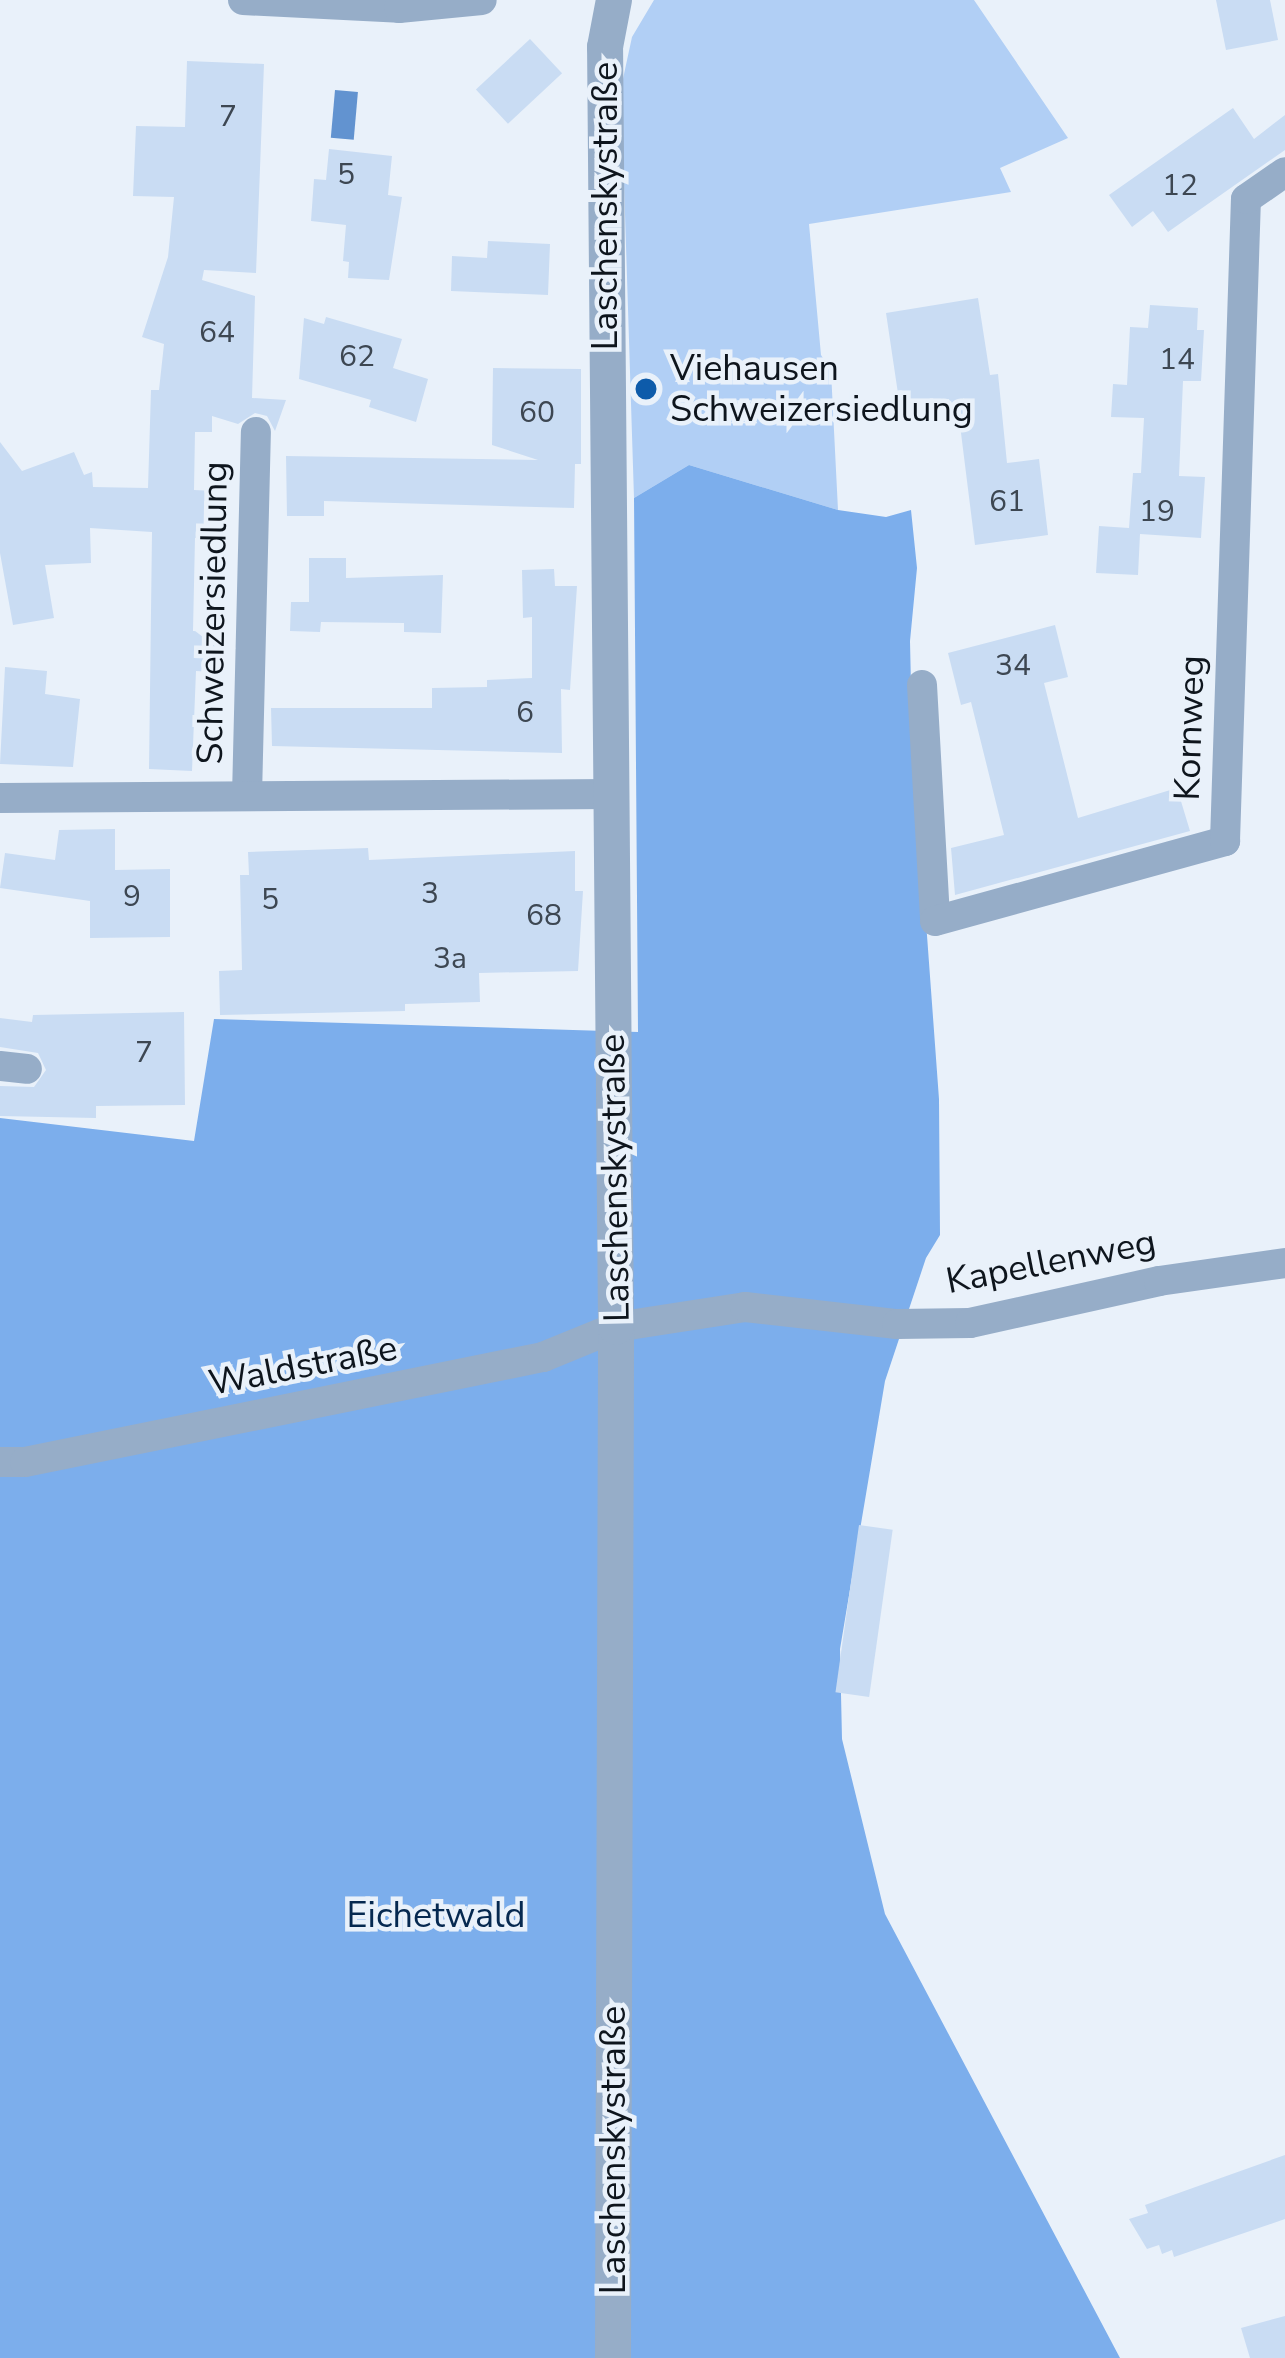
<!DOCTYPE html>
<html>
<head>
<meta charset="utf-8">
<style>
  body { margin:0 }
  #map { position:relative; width:1285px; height:2358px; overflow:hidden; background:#e9f1fa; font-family:"Nunito Sans",sans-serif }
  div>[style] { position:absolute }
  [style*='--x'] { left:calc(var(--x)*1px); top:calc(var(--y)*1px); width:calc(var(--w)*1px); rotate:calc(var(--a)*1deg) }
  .green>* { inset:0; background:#b1cff5 }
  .forest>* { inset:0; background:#7caeec }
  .water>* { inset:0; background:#6293d0; transform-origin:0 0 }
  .building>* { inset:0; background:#c9dcf3; transform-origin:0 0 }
  .minor>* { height:30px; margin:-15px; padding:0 15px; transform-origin:15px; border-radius:15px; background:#96adc8 }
  .tertiary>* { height:36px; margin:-18px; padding:0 18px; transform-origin:18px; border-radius:18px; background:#96adc8 }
  .dots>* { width:33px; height:33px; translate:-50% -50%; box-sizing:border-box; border:6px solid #e9f1fa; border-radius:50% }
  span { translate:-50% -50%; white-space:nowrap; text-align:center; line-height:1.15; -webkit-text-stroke:9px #e9f1fa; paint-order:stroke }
  .number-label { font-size:30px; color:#3d4752 }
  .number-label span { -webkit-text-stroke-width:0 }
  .street-label { font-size:36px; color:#0e151d }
  .poi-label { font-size:36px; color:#0e151d }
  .left { translate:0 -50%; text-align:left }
  .park-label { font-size:36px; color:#062950 }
</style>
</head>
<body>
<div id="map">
  <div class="green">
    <i style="clip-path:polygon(654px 0,974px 0,1068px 138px,1000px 168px,1011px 192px,809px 224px,821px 355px,831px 371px,838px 510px,689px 465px,634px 498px,621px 88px,632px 37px)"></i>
  </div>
  <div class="forest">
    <i style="clip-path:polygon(689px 465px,838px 510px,886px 517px,911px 510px,917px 568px,910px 641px,912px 731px,939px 1099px,940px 1235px,926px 1258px,885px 1381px,840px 1649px,842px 1739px,885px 1914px,1120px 2358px,0 2358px,0 1118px,194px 1141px,214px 1019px,638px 1032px,634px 498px)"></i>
  </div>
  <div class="water">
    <i style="left:335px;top:90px;width:23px;height:48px;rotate:5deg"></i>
  </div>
  <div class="building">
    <i style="clip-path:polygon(1216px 0,1270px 0,1278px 40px,1226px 50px)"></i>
    <i style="left:530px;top:39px;width:47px;height:74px;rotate:47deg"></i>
    <i style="clip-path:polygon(187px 61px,264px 64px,256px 273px,204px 270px,202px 280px,255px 296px,252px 398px,286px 400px,275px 431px,267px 416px,255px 413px,238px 424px,212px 416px,212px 432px,195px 432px,194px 490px,215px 491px,212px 539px,195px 538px,193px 631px,216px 632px,214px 672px,196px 671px,192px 771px,149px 769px,152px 532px,90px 528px,91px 563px,45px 565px,54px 618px,13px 625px,0 553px,0 442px,22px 471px,74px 452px,84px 475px,92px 472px,93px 487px,148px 488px,151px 390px,159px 390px,164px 344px,142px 337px,168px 257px,174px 197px,133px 196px,136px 126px,185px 127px)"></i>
    <i style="clip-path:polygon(1233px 108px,1254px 139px,1285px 115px,1285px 150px,1168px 232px,1153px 211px,1132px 227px,1109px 195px)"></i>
    <i style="clip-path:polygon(329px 149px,392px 156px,388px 195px,402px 197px,389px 280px,348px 278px,349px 262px,343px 261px,346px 225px,311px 221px,314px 179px,326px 180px)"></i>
    <i style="clip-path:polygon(488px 241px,550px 244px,548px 295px,451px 291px,452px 256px,487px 258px)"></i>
    <i style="clip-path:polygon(978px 298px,990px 375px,998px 374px,1007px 463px,1039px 459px,1048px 535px,975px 545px,960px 425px,952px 426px,949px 399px,900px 407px,886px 313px)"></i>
    <i style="clip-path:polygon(1150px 305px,1198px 308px,1197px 330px,1204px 330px,1201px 381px,1183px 381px,1179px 476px,1205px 477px,1201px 538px,1140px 534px,1138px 575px,1096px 573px,1099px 526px,1129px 528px,1133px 473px,1141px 473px,1144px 418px,1111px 417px,1113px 384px,1127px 385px,1130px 327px,1148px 328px)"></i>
    <i style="clip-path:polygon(326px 317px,402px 339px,393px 368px,428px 379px,416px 422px,369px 407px,371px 400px,299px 379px,304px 318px,324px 324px)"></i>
    <i style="clip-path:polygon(493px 368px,581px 369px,581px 464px,575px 464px,574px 508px,324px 501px,324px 516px,287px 516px,286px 456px,538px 460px,492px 445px)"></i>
    <i style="clip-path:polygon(309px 558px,346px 558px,346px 578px,443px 575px,441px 633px,404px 632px,404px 623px,321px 622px,320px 632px,290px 631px,291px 602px,309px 602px)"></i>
    <i style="clip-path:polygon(554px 569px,555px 586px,577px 586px,570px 690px,561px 689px,562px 753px,272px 746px,271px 708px,432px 708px,432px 688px,487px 687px,487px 680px,532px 678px,532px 617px,523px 618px,522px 570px)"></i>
    <i style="clip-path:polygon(1055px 625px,1068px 677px,1044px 683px,1078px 818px,1177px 788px,1190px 831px,955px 895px,951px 848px,1004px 835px,971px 702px,961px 705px,948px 653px)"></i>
    <i style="clip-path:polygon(5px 667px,47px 671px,45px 694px,80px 699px,73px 767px,0 764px)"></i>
    <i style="clip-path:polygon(115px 829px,115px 870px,170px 869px,170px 937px,90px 938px,90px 901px,0 888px,5px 853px,55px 860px,59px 830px)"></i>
    <i style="clip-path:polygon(368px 848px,369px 860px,575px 851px,575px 891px,583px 891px,578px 971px,479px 973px,480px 1002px,405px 1004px,405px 1011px,220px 1015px,219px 971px,242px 970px,240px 875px,249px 875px,248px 852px)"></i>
    <i style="clip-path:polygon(184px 1012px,185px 1105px,96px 1106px,96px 1118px,0 1116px,0 1086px,34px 1087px,46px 1070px,38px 1053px,0 1047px,0 1018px,32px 1022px,33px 1015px)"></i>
    <i style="left:859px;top:1525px;width:34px;height:169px;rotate:8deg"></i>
    <i style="clip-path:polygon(1285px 2155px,1285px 2219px,1174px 2257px,1172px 2250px,1162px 2254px,1159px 2245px,1147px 2249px,1129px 2219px,1148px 2213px,1145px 2205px)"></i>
    <i style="clip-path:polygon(1285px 2316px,1285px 2358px,1250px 2358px,1241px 2328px)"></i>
  </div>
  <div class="minor">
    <i style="--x:243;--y:0;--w:156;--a:2.9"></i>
    <i style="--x:399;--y:8;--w:83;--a:-5.5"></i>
    <i style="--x:922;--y:685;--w:236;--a:86.8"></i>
    <i style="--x:935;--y:921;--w:301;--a:-15.4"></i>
    <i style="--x:1225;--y:841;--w:642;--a:-88.13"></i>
    <i style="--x:1246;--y:199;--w:47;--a:-34.7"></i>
    <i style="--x:247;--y:796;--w:364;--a:-88.6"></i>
    <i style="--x:0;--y:798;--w:610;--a:-0.38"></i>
    <i style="--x:0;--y:1066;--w:27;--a:6"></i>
    <i style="--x:0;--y:1462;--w:25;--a:0"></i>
    <i style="--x:25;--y:1462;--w:529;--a:-11.46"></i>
    <i style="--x:543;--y:1357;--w:79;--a:-22.3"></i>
    <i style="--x:616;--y:1327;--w:131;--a:-8.8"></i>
    <i style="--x:745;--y:1307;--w:153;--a:6.4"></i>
    <i style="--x:897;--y:1324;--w:73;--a:-0.8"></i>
    <i style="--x:970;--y:1323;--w:194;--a:-12.5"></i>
    <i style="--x:1159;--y:1281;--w:127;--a:-8.1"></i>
  </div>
  <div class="tertiary">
    <i style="--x:613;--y:2358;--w:1031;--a:-89.83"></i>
    <i style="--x:616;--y:1327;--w:1280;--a:-90.49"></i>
    <i style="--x:605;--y:47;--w:48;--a:-79.2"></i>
  </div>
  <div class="dots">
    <i style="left:646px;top:389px;background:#0d5baa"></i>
  </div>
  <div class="number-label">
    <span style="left:228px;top:117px">7</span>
    <span style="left:346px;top:175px">5</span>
    <span style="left:1180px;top:186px">12</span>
    <span style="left:217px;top:333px">64</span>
    <span style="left:357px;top:357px">62</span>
    <span style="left:1177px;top:360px">14</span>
    <span style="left:537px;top:413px">60</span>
    <span style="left:1007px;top:502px">61</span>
    <span style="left:1157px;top:512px">19</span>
    <span style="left:1013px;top:666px">34</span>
    <span style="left:525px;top:713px">6</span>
    <span style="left:430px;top:894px">3</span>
    <span style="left:132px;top:897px">9</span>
    <span style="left:270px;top:900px">5</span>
    <span style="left:544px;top:916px">68</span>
    <span style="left:450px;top:959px">3a</span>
    <span style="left:144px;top:1053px">7</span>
  </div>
  <div class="street-label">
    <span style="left:606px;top:206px;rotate:-90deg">Laschenskystraße</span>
    <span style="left:213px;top:613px;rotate:-89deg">Schweizersiedlung</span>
    <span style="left:1190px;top:728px;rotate:-88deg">Kornweg</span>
    <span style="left:615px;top:1178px;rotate:-91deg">Laschenskystraße</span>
    <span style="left:1051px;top:1262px;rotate:-11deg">Kapellenweg</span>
    <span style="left:303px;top:1366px;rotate:-11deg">Waldstraße</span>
    <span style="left:614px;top:2150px;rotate:-90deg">Laschenskystraße</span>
  </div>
  <div class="poi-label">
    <span class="left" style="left:670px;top:389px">Viehausen<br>Schweizersiedlung</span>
  </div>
  <div class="park-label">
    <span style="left:436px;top:1916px">Eichetwald</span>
  </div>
</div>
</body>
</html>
